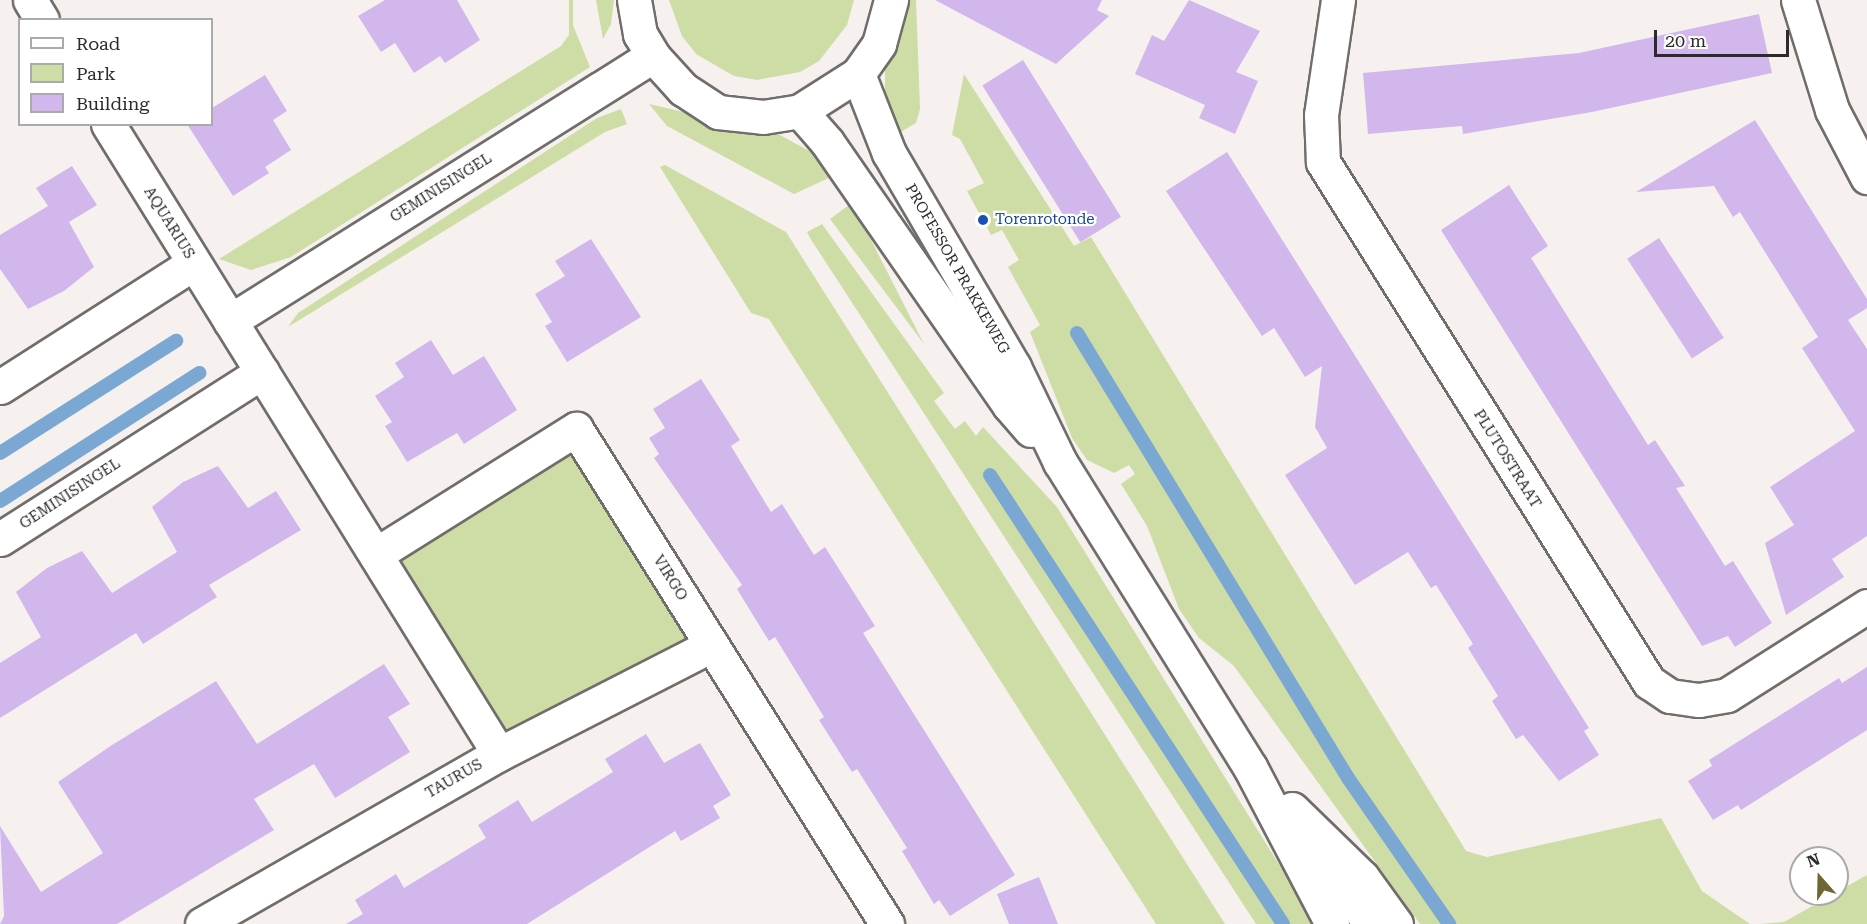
<!DOCTYPE html>
<html>
<head>
<meta charset="utf-8">
<style>
  body { margin:0 }
  #map { position:relative; width:1867px; height:924px; overflow:hidden; background:#f6f1ef; font-family:"Roboto Serif",serif }
  div>[style] { position:absolute }
  [style*='--x'] { left:calc(var(--x)*1px); top:calc(var(--y)*1px); width:calc(var(--w)*1px); rotate:calc(var(--a)*1deg) }
  .green>* { inset:0; background:#cedda5; transform-origin:0 0 }
  .stream>* { height:14px; margin:-7px; padding:0 7px; transform-origin:7px; border-radius:7px; background:#7ba8d3 }
  .building>* { inset:0; background:#d2b7ec; transform-origin:0 0 }
  .roads { filter:drop-shadow(2px 0 #716d6b) drop-shadow(-2px 0 #716d6b) drop-shadow(0 2px #716d6b) drop-shadow(0 -2px #716d6b) }
  .minor>* { height:33px; margin:-16.5px; padding:0 16.5px; transform-origin:16.5px; border-radius:16.5px; background:#fff }
  .major>* { height:33px; margin:-16.5px; padding:0 16.5px; transform-origin:16.5px; border-radius:16.5px; background:#fff }
  .dots>* { width:16px; height:16px; translate:-50% -50%; box-sizing:border-box; border:3px solid #fff; border-radius:50% }
  span { translate:-50% -50%; white-space:nowrap; text-align:center; line-height:1.15; -webkit-text-stroke:4.5px #fff; paint-order:stroke }
  .street-label { font-size:15px; color:#2d2b2a }
  .transit-label { font-size:15px; color:#164399 }
  .left { translate:0 -50%; text-align:left }
  .legend { position:absolute; left:18px; top:18px; width:195px; height:108px; box-sizing:border-box; background:#fff; border:2px solid #abaaaa; margin:0; padding:8px 10px; list-style:none; font-size:18px; color:#2d2b2a }
  .legend li { display:flex; align-items:center; gap:12px; height:30px }
  .legend b { width:30px; border:2px solid #abaaaa }
  .north { position:absolute; left:1789px; top:846px; width:60px; height:60px; box-sizing:border-box; background:#fff; border:2px solid #abaaaa; border-radius:50%; rotate:340deg; font-size:16px; font-weight:700; line-height:24px; text-align:center; color:#2d2b2a }
  .north::after { content:''; display:block; margin:auto; width:21px; height:27px; background:#6e6734; clip-path:polygon(50% 0,100% 100%,50% 72%,0 100%) }
  .scale { position:absolute; left:1654px; top:30px; width:135px; height:27px; box-sizing:border-box; border:3px solid #2d2b2a; border-top:0; padding-left:8px; font-size:18px; line-height:21px; white-space:nowrap; color:#2d2b2a; -webkit-text-stroke:4px #fff; paint-order:stroke }
</style>
</head>
<body>
<div id="map">
  <div class="green">
    <i style="clip-path:polygon(569px 0,573px 0,573px 25px,590px 67px,291px 257px,251px 270px,219px 259px,561px 46px,569px 35px)"></i>
    <i style="clip-path:polygon(596px 0,614px 0,611px 24px,603px 39px)"></i>
    <i style="clip-path:polygon(669px 0,854px 0,847px 25px,819px 61px,800px 72px,757px 80px,734px 76px,696px 54px,682px 36px)"></i>
    <i style="clip-path:polygon(902px 0,916px 0,920px 109px,916px 123px,899px 133px,887px 111px,885px 88px,885px 65px)"></i>
    <i style="clip-path:polygon(964px 74px,1074px 246px,1091px 237px,1466px 851px,1487px 857px,1661px 818px,1702px 891px,1750px 924px,1420px 924px,1234px 666px,1199px 638px,1179px 609px,1147px 526px,1121px 484px,1135px 474px,1129px 465px,1114px 473px,1087px 460px,1072px 438px,1030px 332px,1040px 325px,1008px 267px,1019px 260px,1002px 230px,991px 235px,967px 191px,984px 183px,960px 139px,952px 135px)"></i>
    <i style="clip-path:polygon(649px 104px,778px 134px,813px 153px,831px 177px,794px 194px,667px 126px)"></i>
    <i style="clip-path:polygon(621px 109px,627px 124px,605px 132px,288px 327px,298px 313px,597px 118px)"></i>
    <i style="clip-path:polygon(665px 165px,786px 232px,1225px 924px,1156px 924px,769px 319px,751px 313px,660px 167px)"></i>
    <i style="clip-path:polygon(849px 205px,870px 238px,924px 344px,830px 219px)"></i>
    <i style="clip-path:polygon(822px 224px,944px 393px,934px 401px,955px 429px,965px 421px,976px 436px,983px 427px,1057px 507px,1316px 924px,1256px 924px,810px 238px,807px 232px)"></i>
    <i style="left:571px;top:432px;width:247px;height:226px;rotate:60deg"></i>
    <i style="clip-path:polygon(1867px 875px,1867px 924px,1759px 924px,1784px 922px)"></i>
  </div>
  <div class="stream">
    <i style="--x:1077;--y:333;--w:521;--a:58.66"></i>
    <i style="--x:1348;--y:778;--w:178;--a:55.3"></i>
    <i style="--x:0;--y:453;--w:209;--a:-32.5"></i>
    <i style="--x:990;--y:475;--w:536;--a:56.87"></i>
    <i style="--x:0;--y:501;--w:237;--a:-32.7"></i>
  </div>
  <div class="building">
    <i style="clip-path:polygon(385px 0,457px 0,480px 40px,445px 63px,440px 56px,414px 73px,395px 43px,381px 52px,358px 16px)"></i>
    <i style="clip-path:polygon(935px 0,1102px 0,1097px 10px,1109px 16px,1056px 64px)"></i>
    <i style="clip-path:polygon(1189px 0,1260px 31px,1236px 72px,1258px 81px,1235px 134px,1199px 118px,1205px 105px,1135px 74px,1152px 35px,1164px 41px)"></i>
    <i style="clip-path:polygon(1759px 14px,1772px 73px,1592px 112px,1463px 134px,1462px 126px,1368px 134px,1363px 73px,1579px 53px)"></i>
    <i style="left:1023px;top:60px;width:185px;height:48px;rotate:58deg"></i>
    <i style="clip-path:polygon(265px 75px,287px 111px,273px 120px,291px 150px,265px 167px,269px 173px,233px 196px,187px 124px,212px 124px,212px 108px)"></i>
    <i style="clip-path:polygon(1755px 120px,1867px 299px,1867px 308px,1848px 320px,1867px 349px,1867px 536px,1832px 559px,1844px 577px,1786px 615px,1765px 543px,1794px 525px,1770px 487px,1855px 431px,1802px 348px,1818px 337px,1740px 212px,1733px 217px,1714px 186px,1636px 192px)"></i>
    <i style="clip-path:polygon(1227px 152px,1589px 728px,1584px 731px,1599px 755px,1559px 781px,1523px 735px,1516px 739px,1492px 701px,1498px 696px,1468px 648px,1473px 644px,1436px 585px,1431px 588px,1408px 552px,1355px 585px,1285px 475px,1327px 448px,1315px 427px,1322px 366px,1305px 377px,1274px 328px,1262px 336px,1166px 191px)"></i>
    <i style="clip-path:polygon(72px 166px,97px 205px,69px 222px,94px 267px,64px 291px,28px 309px,0 269px,0 235px,48px 206px,36px 188px)"></i>
    <i style="clip-path:polygon(1509px 185px,1548px 246px,1531px 258px,1648px 445px,1655px 440px,1685px 486px,1676px 488px,1725px 566px,1733px 561px,1772px 623px,1735px 647px,1728px 636px,1702px 646px,1441px 230px)"></i>
    <i style="left:1659px;top:238px;width:119px;height:38px;rotate:57deg"></i>
    <i style="clip-path:polygon(591px 239px,641px 317px,567px 362px,545px 326px,552px 322px,535px 294px,565px 276px,555px 261px)"></i>
    <i style="clip-path:polygon(431px 340px,453px 375px,484px 356px,517px 410px,464px 444px,457px 433px,407px 462px,385px 426px,392px 422px,375px 396px,404px 377px,395px 363px)"></i>
    <i style="clip-path:polygon(701px 379px,740px 440px,731px 446px,771px 512px,782px 504px,814px 555px,825px 547px,875px 626px,863px 633px,1015px 875px,950px 916px,939px 900px,934px 904px,902px 851px,907px 848px,857px 769px,852px 772px,819px 720px,824px 717px,775px 637px,769px 641px,737px 589px,742px 585px,654px 458px,659px 454px,649px 438px,665px 428px,653px 409px)"></i>
    <i style="clip-path:polygon(218px 466px,248px 508px,276px 491px,301px 530px,209px 585px,217px 597px,143px 644px,136px 633px,0 718px,0 663px,41px 637px,16px 592px,47px 568px,82px 551px,112px 593px,177px 552px,152px 507px,183px 482px)"></i>
    <i style="clip-path:polygon(384px 664px,410px 704px,388px 717px,410px 752px,335px 798px,314px 764px,254px 799px,274px 830px,117px 924px,0 924px,4px 916px,0 826px,41px 892px,103px 853px,58px 782px,112px 745px,216px 681px,257px 744px)"></i>
    <i style="clip-path:polygon(1867px 667px,1867px 730px,1741px 810px,1738px 805px,1713px 820px,1688px 781px,1712px 766px,1709px 760px,1839px 678px,1842px 683px)"></i>
    <i style="clip-path:polygon(646px 734px,664px 763px,700px 743px,731px 795px,713px 806px,720px 818px,681px 841px,675px 831px,527px 924px,346px 924px,363px 914px,355px 900px,396px 874px,404px 888px,486px 838px,478px 825px,518px 800px,532px 822px,613px 772px,605px 759px)"></i>
    <i style="clip-path:polygon(1039px 877px,1058px 924px,1009px 924px,997px 894px)"></i>
  </div>
  <div class="roads">
    <div class="minor">
      <i style="--x:30;--y:0;--w:23;--a:59"></i>
      <i style="--x:634;--y:0;--w:35;--a:80"></i>
      <i style="--x:640;--y:34;--w:26;--a:59"></i>
      <i style="--x:653;--y:56;--w:45;--a:47.7"></i>
      <i style="--x:683;--y:89;--w:42;--a:33.3"></i>
      <i style="--x:718;--y:112;--w:45;--a:6.3"></i>
      <i style="--x:763;--y:117;--w:37;--a:-9"></i>
      <i style="--x:800;--y:111;--w:69;--a:-32.5"></i>
      <i style="--x:858;--y:74;--w:37;--a:-55"></i>
      <i style="--x:879;--y:44;--w:46;--a:-74.7"></i>
      <i style="--x:1338;--y:0;--w:116;--a:98.4"></i>
      <i style="--x:1321;--y:115;--w:47;--a:87.6"></i>
      <i style="--x:1323;--y:162;--w:614;--a:57.92"></i>
      <i style="--x:1649;--y:682;--w:25;--a:34"></i>
      <i style="--x:1670;--y:696;--w:29;--a:8"></i>
      <i style="--x:1699;--y:700;--w:28;--a:-10"></i>
      <i style="--x:1727;--y:695;--w:166;--a:-32.4"></i>
      <i style="--x:1798;--y:0;--w:115;--a:72.8"></i>
      <i style="--x:1832;--y:110;--w:76;--a:62.4"></i>
      <i style="--x:858;--y:74;--w:85;--a:68.6"></i>
      <i style="--x:889;--y:153;--w:248;--a:59.7"></i>
      <i style="--x:1014;--y:367;--w:106;--a:64.2"></i>
      <i style="--x:1060;--y:462;--w:359;--a:58.1"></i>
      <i style="--x:1250;--y:767;--w:177;--a:62.4"></i>
      <i style="--x:800;--y:111;--w:41;--a:48.9"></i>
      <i style="--x:827;--y:142;--w:320;--a:55.3"></i>
      <i style="--x:1009;--y:405;--w:33;--a:49"></i>
      <i style="--x:108;--y:124;--w:741;--a:58.17"></i>
      <i style="--x:230;--y:321;--w:499;--a:-32.1"></i>
      <i style="--x:0;--y:387;--w:230;--a:-32.6"></i>
      <i style="--x:0;--y:539;--w:311;--a:-32.5"></i>
      <i style="--x:378;--y:553;--w:234;--a:-32.1"></i>
      <i style="--x:576;--y:429;--w:585;--a:57.86"></i>
      <i style="--x:1312;--y:838;--w:104;--a:56"></i>
      <i style="--x:202;--y:924;--w:342;--a:-29.8"></i>
      <i style="--x:499;--y:754;--w:239;--a:-27.1"></i>
    </div>
    <div class="major">
      <i style="--x:1292;--y:809;--w:98;--a:44.2"></i>
      <i style="--x:1362;--y:877;--w:58;--a:54.1"></i>
    </div>
  </div>
  <div class="dots">
    <i style="left:983px;top:220px;background:#1a4fb4"></i>
  </div>
  <div class="street-label">
    <span style="left:441px;top:188px;rotate:-32deg">GEMINISINGEL</span>
    <span style="left:169px;top:223px;rotate:58deg">AQUARIUS</span>
    <span style="left:957px;top:269px;rotate:60deg">PROFESSOR PRAKKEWEG</span>
    <span style="left:1507px;top:459px;rotate:58deg">PLUTOSTRAAT</span>
    <span style="left:70px;top:494px;rotate:-33deg">GEMINISINGEL</span>
    <span style="left:670px;top:578px;rotate:58deg">VIRGO</span>
    <span style="left:454px;top:779px;rotate:-30deg">TAURUS</span>
  </div>
  <div class="transit-label">
    <span class="left" style="left:995px;top:220px">Torenrotonde</span>
  </div>
  <ul class="legend">
  <li><b style="height:8px;background:#fff"></b>Road</li>
  <li><b style="height:16px;background:#cedda5"></b>Park</li>
  <li><b style="height:16px;background:#d2b7ec"></b>Building</li>
  </ul>
  <div class="north">N</div>
  <div class="scale">20 m</div>
</div>
</body>
</html>
